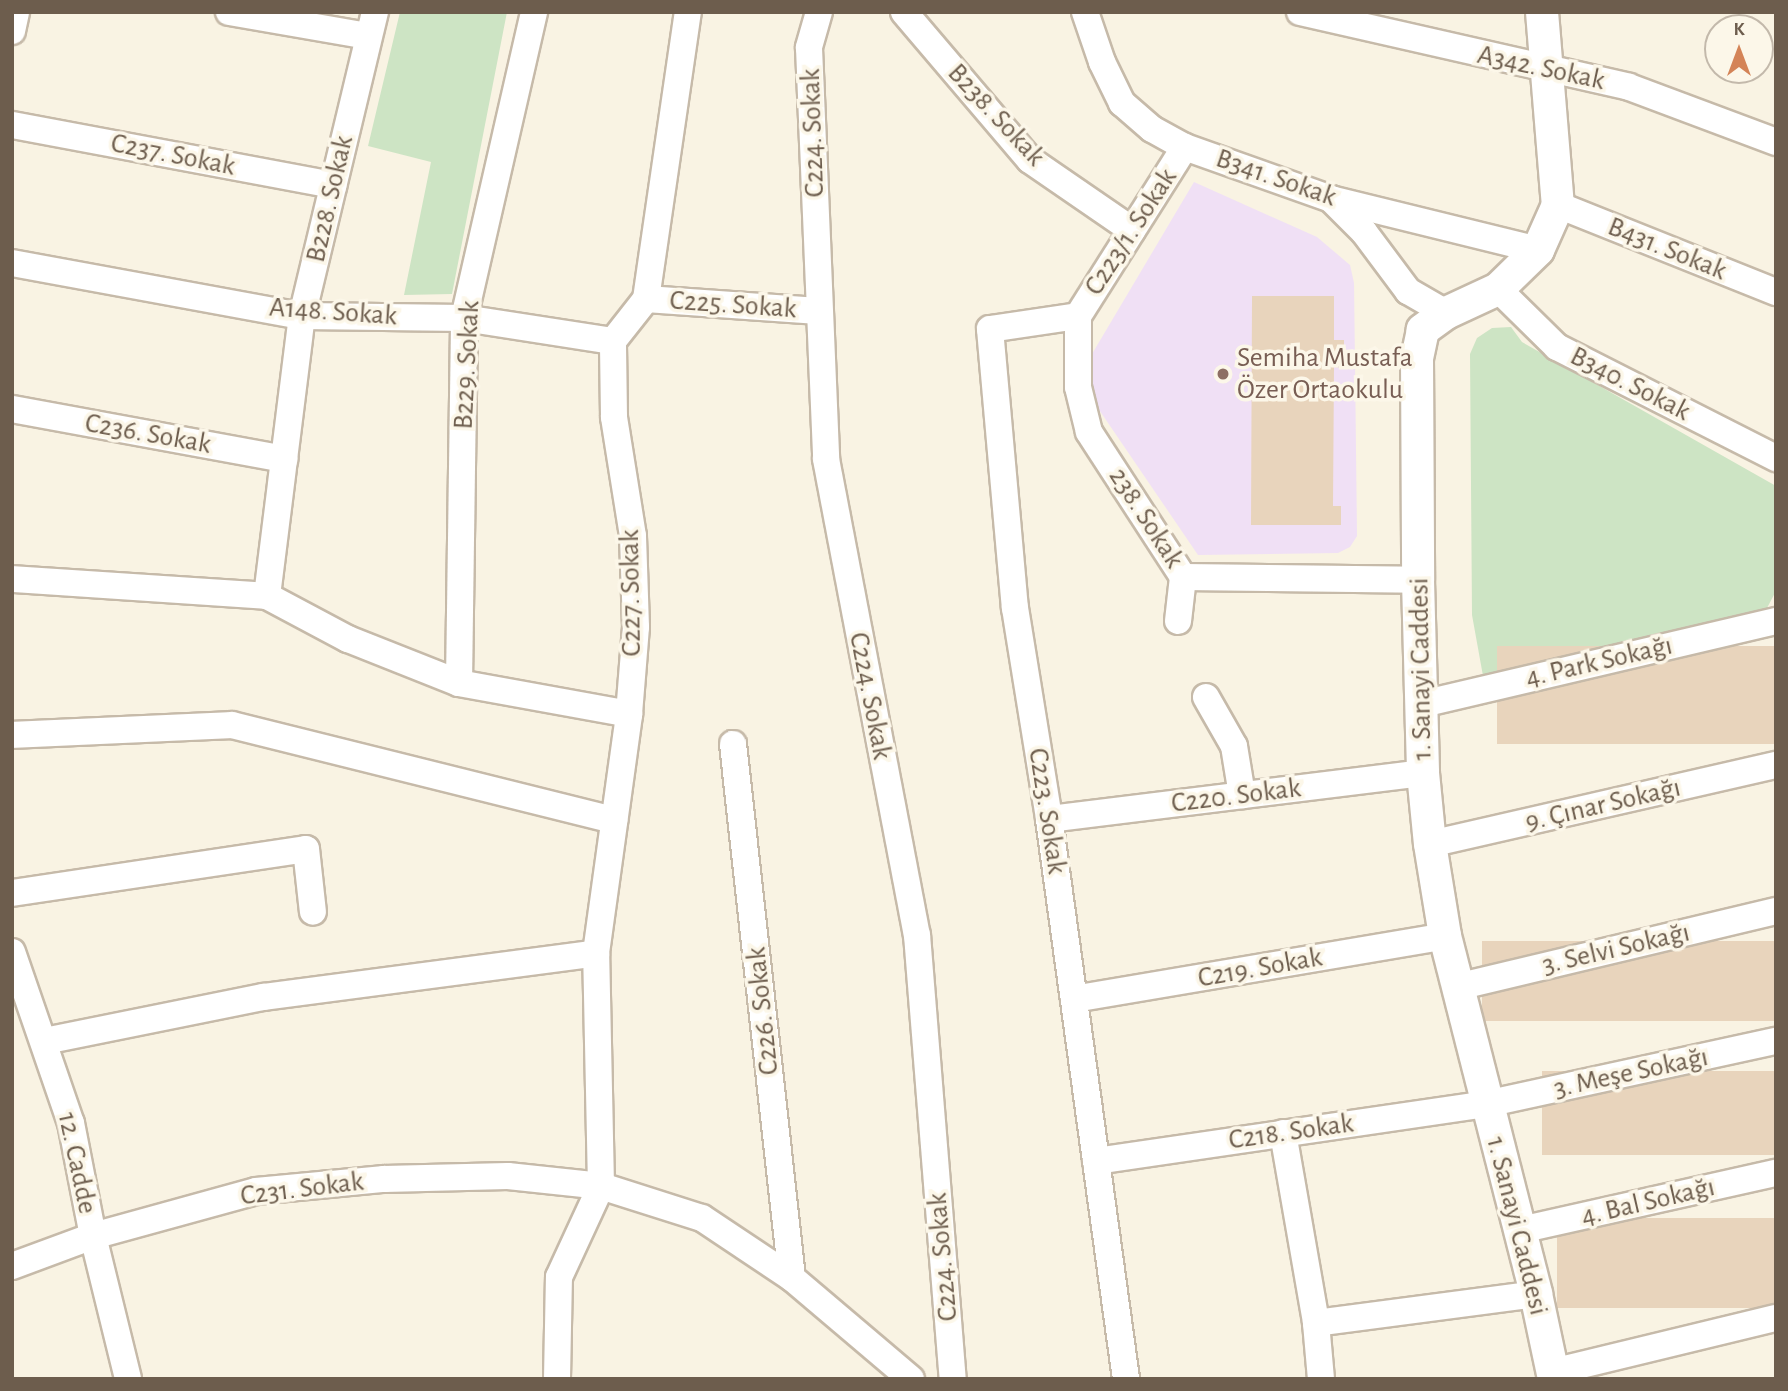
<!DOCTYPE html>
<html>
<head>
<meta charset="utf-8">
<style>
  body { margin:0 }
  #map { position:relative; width:1788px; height:1391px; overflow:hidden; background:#f9f3e3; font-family:"Alegreya Sans",sans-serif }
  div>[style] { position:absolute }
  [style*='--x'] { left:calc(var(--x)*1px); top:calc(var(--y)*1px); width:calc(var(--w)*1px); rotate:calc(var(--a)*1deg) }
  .education>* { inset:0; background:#f0e0f5 }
  .green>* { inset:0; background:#cde4c4 }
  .building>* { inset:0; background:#e8d4bc; transform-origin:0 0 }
  .roads { filter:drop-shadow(2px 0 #c6baa9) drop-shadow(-2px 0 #c6baa9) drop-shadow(0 2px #c6baa9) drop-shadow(0 -2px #c6baa9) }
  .minor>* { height:26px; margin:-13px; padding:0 13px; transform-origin:13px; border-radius:13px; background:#fff }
  .tertiary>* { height:32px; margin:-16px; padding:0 16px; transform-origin:16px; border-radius:16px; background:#fff }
  .dots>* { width:19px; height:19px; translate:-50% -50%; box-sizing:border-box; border:4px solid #fcf7e9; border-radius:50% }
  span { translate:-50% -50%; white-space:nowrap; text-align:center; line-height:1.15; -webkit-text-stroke:7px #fcf7e9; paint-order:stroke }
  .street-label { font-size:28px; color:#6d5d4d }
  .education-label { font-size:28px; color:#785e54 }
  .left { translate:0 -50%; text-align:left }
  .frame { position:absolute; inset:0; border:14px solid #6d5d4d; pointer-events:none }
  .north { position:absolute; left:1704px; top:14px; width:70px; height:70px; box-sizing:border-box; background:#fcf7e9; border:2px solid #c3b9ab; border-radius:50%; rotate:0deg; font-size:19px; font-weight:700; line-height:28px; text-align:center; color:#6d5d4d }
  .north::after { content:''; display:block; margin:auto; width:24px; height:32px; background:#d48457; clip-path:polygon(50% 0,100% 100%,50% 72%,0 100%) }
</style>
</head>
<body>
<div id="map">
  <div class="education">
    <i style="clip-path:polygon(1194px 182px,1317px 237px,1350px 265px,1354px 283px,1357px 536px,1350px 547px,1338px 553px,1198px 555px,1089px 395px,1092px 354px)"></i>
  </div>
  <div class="green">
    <i style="clip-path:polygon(400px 12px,507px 12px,452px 294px,404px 295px,431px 162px,368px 146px)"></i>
    <i style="clip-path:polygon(1511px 327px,1522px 342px,1776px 486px,1776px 591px,1767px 608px,1483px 676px,1472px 615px,1470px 354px,1477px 338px,1492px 328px)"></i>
  </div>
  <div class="building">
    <i style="clip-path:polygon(1252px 296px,1334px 296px,1334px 340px,1344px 340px,1344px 368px,1334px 367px,1333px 506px,1341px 506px,1341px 525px,1251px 525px)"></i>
    <i style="left:1776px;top:646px;width:98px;height:279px;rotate:90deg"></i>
    <i style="left:1776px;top:941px;width:80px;height:294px;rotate:90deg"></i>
    <i style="left:1776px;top:1071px;width:84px;height:234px;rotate:90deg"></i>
    <i style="left:1776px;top:1218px;width:90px;height:219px;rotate:90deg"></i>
  </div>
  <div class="roads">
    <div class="minor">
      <i style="--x:229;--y:12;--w:141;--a:9.8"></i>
      <i style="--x:819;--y:12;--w:37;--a:106"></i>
      <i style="--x:809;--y:48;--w:411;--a:87.6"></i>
      <i style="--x:826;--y:459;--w:485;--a:79.2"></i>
      <i style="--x:917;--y:935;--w:445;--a:85.4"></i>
      <i style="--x:904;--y:12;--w:194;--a:49.6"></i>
      <i style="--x:1030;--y:160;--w:124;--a:34.5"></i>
      <i style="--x:1085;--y:12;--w:53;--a:71.2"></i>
      <i style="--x:1102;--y:62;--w:46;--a:64"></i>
      <i style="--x:1122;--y:103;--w:40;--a:41"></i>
      <i style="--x:1152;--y:129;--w:38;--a:29"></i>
      <i style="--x:1185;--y:147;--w:155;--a:19.6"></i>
      <i style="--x:1331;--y:199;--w:213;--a:13.8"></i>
      <i style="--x:1300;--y:12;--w:337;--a:12.8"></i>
      <i style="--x:1629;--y:87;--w:157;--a:20.5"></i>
      <i style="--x:12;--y:31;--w:19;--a:-78"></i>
      <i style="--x:12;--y:125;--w:327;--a:10.6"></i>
      <i style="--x:1331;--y:199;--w:47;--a:45"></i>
      <i style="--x:1364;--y:232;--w:74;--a:53.3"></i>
      <i style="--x:1408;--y:291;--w:44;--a:30.1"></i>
      <i style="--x:1558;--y:205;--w:235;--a:21.8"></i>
      <i style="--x:12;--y:263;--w:295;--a:10.4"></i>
      <i style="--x:302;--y:316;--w:162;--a:0.7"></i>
      <i style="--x:464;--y:318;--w:151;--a:8.8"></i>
      <i style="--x:1498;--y:289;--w:83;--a:44.5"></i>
      <i style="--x:1557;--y:347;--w:246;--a:26.9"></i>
      <i style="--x:646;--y:299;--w:173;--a:4"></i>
      <i style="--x:1078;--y:316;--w:89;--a:171.6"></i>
      <i style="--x:990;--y:329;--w:280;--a:84.9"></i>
      <i style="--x:1015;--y:608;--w:214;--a:80.8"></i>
      <i style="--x:1049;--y:819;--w:565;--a:82.17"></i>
      <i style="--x:1078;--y:316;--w:71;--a:90"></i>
      <i style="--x:1078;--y:387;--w:46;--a:76.3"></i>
      <i style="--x:1089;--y:432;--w:173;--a:57"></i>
      <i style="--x:1183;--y:577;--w:235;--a:0.7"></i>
      <i style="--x:1078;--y:316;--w:200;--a:-57.7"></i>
      <i style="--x:12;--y:409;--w:277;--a:10.4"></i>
      <i style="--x:12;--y:579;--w:256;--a:3.8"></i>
      <i style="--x:267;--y:596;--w:92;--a:28"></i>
      <i style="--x:348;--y:639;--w:119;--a:21.6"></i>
      <i style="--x:459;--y:683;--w:173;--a:10.3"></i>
      <i style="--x:267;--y:596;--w:282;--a:-82.9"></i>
      <i style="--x:302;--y:316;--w:313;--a:-76.5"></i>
      <i style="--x:1178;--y:621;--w:44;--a:-83.5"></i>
      <i style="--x:459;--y:683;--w:365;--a:-89.2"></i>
      <i style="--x:464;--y:318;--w:314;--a:-77.1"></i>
      <i style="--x:1206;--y:697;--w:56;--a:60.3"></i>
      <i style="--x:1234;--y:746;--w:50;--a:80.7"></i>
      <i style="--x:1422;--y:704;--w:364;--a:-13.2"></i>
      <i style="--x:12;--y:735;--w:220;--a:-2.6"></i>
      <i style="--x:232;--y:725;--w:394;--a:14"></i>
      <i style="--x:733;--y:744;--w:537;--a:83.7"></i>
      <i style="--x:1049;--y:819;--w:377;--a:-7"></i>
      <i style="--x:1430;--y:844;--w:355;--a:-12.9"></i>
      <i style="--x:12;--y:893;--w:297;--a:-8.5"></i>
      <i style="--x:306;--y:849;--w:63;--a:83.7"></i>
      <i style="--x:12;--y:952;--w:181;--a:71"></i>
      <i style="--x:71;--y:1123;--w:115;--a:79"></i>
      <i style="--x:93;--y:1236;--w:147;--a:76.2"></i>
      <i style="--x:1457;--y:987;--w:328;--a:-13.4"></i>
      <i style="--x:1074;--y:999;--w:376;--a:-9.6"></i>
      <i style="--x:45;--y:1041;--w:223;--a:-11.4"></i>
      <i style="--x:264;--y:997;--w:335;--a:-7.5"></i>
      <i style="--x:1283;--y:1133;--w:193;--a:80.1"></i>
      <i style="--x:1316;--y:1323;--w:56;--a:84.9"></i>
      <i style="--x:1096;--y:1161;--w:394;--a:-8.3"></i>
      <i style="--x:1486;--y:1104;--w:297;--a:-12.3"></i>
      <i style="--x:1520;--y:1230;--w:262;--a:-12.6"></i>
      <i style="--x:12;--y:1266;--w:86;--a:-20.3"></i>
      <i style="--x:93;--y:1236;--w:169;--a:-15.4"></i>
      <i style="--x:256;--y:1191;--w:129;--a:-5.4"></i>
      <i style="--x:384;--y:1179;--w:124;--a:-1.4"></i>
      <i style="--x:508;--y:1176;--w:94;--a:6.1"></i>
      <i style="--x:601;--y:1186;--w:106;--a:17.6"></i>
      <i style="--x:702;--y:1218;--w:108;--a:33.7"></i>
      <i style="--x:792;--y:1278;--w:156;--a:40.3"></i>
      <i style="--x:1316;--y:1323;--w:222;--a:-7.5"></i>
      <i style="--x:1552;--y:1372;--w:230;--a:-13.6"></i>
      <i style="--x:557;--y:1379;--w:102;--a:-88.9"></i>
      <i style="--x:559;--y:1277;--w:100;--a:-65.2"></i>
      <i style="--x:601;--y:1186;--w:233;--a:-91.2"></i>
      <i style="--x:596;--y:953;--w:241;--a:-82.1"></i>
      <i style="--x:629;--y:714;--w:87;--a:-85.4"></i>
      <i style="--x:636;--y:627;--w:91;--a:-91.9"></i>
      <i style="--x:633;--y:536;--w:121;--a:-99.1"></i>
      <i style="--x:614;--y:417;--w:76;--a:-90.8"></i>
      <i style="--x:613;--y:341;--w:53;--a:-51.8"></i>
      <i style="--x:646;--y:299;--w:290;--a:-81.7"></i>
    </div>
    <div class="tertiary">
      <i style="--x:1542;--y:12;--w:194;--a:85.3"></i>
      <i style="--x:1558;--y:205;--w:49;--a:114"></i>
      <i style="--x:1538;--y:250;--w:56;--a:135.7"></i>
      <i style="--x:1498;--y:289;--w:57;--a:155.2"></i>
      <i style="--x:1446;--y:313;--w:29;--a:144"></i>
      <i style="--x:1423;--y:330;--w:29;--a:102"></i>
      <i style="--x:1417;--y:358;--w:222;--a:89.7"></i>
      <i style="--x:1418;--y:580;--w:193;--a:88.5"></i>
      <i style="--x:1423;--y:773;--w:71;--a:84.4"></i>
      <i style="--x:1430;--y:844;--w:93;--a:80.7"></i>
      <i style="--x:1445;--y:936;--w:369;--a:75.7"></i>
      <i style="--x:1536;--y:1294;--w:87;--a:78"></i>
    </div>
  </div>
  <div class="dots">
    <i style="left:1223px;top:374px;background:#8d6e63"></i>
  </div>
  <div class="street-label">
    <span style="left:1541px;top:68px;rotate:12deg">A342. Sokak</span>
    <span style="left:996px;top:115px;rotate:47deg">B238. Sokak</span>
    <span style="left:813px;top:133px;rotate:-92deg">C224. Sokak</span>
    <span style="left:173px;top:155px;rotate:11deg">C237. Sokak</span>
    <span style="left:1276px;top:178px;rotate:19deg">B341. Sokak</span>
    <span style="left:330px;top:199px;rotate:-77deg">B228. Sokak</span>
    <span style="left:1131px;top:232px;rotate:-57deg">C223/1. Sokak</span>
    <span style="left:1667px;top:249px;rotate:22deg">B431. Sokak</span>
    <span style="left:733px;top:305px;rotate:4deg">C225. Sokak</span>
    <span style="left:333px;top:312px;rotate:4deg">A148. Sokak</span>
    <span style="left:467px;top:365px;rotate:-87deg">B229. Sokak</span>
    <span style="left:1630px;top:384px;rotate:27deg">B340. Sokak</span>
    <span style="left:148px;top:434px;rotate:10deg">C236. Sokak</span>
    <span style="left:1146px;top:518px;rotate:57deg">238. Sokak</span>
    <span style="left:631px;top:593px;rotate:-91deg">C227. Sokak</span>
    <span style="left:1599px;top:662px;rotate:-13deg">4. Park Sokağı</span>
    <span style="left:1421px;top:669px;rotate:-91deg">1. Sanayi Caddesi</span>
    <span style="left:870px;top:696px;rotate:79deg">C224. Sokak</span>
    <span style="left:1236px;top:796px;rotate:-7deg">C220. Sokak</span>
    <span style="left:1603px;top:805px;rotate:-13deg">9. Çınar Sokağı</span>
    <span style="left:1047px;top:811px;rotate:81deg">C223. Sokak</span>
    <span style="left:1616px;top:949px;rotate:-13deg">3. Selvi Sokağı</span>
    <span style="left:1260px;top:968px;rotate:-10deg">C219. Sokak</span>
    <span style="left:763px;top:1011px;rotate:-96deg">C226. Sokak</span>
    <span style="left:1631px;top:1073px;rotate:-12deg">3. Meşe Sokağı</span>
    <span style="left:1291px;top:1132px;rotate:-8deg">C218. Sokak</span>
    <span style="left:77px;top:1163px;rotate:78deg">12. Cadde</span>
    <span style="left:302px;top:1189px;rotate:-7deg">C231. Sokak</span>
    <span style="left:1648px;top:1202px;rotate:-13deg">4. Bal Sokağı</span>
    <span style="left:1517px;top:1226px;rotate:76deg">1. Sanayi Caddesi</span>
    <span style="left:943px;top:1257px;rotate:-95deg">C224. Sokak</span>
  </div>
  <div class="education-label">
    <span class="left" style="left:1237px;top:374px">Semiha Mustafa<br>Özer Ortaokulu</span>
  </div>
  <div class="frame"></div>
  <div class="north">K</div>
</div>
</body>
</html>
